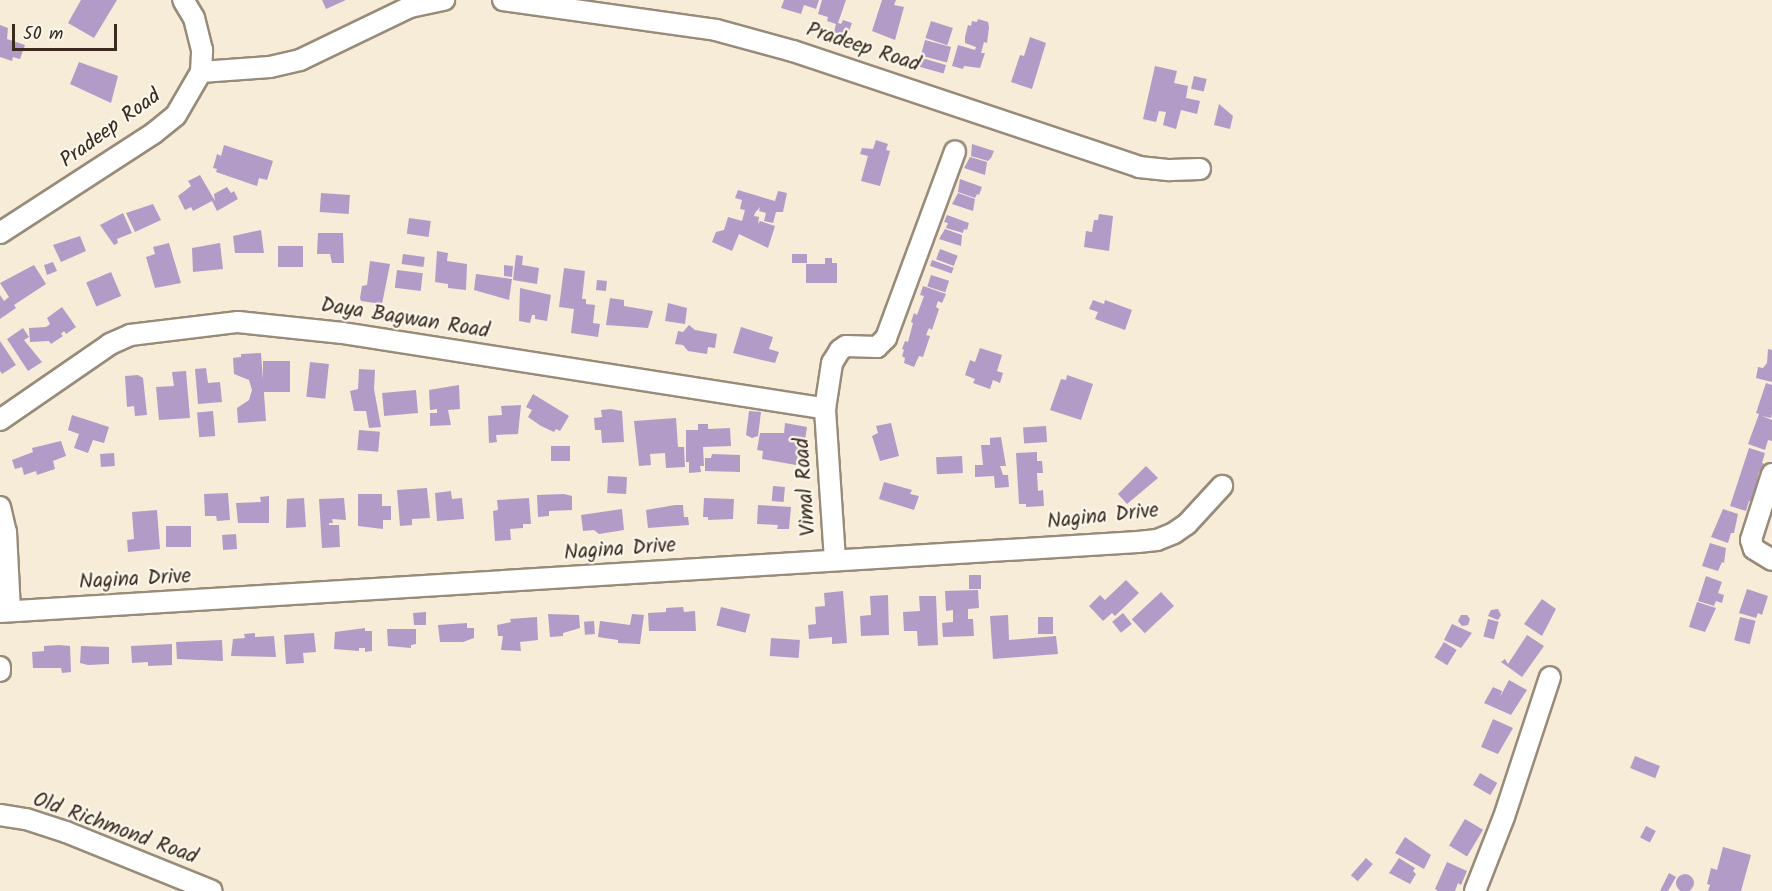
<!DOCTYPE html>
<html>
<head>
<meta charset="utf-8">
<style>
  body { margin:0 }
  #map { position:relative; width:1772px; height:891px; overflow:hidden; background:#f6ecd7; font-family:Kalam,sans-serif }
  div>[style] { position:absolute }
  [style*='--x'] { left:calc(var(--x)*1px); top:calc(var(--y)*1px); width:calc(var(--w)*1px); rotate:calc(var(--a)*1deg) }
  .building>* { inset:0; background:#b39bc8; transform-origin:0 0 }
  .round { border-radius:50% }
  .roads { filter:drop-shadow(2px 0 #988b7a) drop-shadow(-2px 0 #988b7a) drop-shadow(0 2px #988b7a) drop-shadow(0 -2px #988b7a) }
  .minor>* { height:20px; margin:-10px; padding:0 10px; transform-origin:10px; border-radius:10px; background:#fff }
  span { translate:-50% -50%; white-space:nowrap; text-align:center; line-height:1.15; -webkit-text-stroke:4.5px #fbf7ec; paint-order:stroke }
  .street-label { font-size:21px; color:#3b2a1e }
  .scale { position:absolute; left:12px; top:24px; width:105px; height:27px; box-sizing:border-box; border:3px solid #3b2a1e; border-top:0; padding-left:8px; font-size:18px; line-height:21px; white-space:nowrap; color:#3b2a1e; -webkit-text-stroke:4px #fbf7ec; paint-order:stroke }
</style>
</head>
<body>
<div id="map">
  <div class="building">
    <i style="clip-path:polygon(81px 0,117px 0,94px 38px,68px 23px)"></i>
    <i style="clip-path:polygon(322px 0,346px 0,326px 9px)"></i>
    <i style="clip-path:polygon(784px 0,819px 0,816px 9px,804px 5px,801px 14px,781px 8px)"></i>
    <i style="clip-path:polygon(822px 0,846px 0,838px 23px,841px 24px,843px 20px,852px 23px,847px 37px,834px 32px,836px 24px,827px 21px,828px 17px,818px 14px)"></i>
    <i style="clip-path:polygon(882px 0,896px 0,894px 5px,904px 7px,895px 40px,872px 31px)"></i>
    <i style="clip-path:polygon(978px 19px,988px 22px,989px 27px,987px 43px,984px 42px,981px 53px,985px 53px,980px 68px,964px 66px,963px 69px,952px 66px,958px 45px,975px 50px,976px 47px,965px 43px,965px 37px,968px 25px,971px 26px,972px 21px,977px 22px)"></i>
    <i style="left:931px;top:21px;width:23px;height:18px;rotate:18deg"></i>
    <i style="clip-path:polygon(0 25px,8px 28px,7px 39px,25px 45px,20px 59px,13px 57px,12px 61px,0 57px)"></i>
    <i style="clip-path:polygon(1030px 37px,1046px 43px,1032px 89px,1011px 82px,1020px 55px,1024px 56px)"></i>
    <i style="left:925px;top:40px;width:27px;height:16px;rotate:15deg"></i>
    <i style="left:922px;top:58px;width:25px;height:9px;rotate:16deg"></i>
    <i style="clip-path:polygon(79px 62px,118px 76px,111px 103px,70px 84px)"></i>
    <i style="clip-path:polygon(1155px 66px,1177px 71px,1174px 83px,1188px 86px,1186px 98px,1200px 101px,1197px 114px,1181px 110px,1176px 129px,1163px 125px,1166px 112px,1159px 111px,1156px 122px,1143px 119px)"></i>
    <i style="left:1194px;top:76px;width:13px;height:13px;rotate:13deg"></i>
    <i style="clip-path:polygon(1219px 104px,1233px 116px,1230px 129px,1214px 125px)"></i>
    <i style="clip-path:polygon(876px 140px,888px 144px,886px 150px,890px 151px,880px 186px,861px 181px,868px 156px,860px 154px,862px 148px,873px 149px)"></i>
    <i style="clip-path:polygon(972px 144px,994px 151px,991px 158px,988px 161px,971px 156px)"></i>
    <i style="clip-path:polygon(224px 145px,273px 161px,267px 180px,259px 178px,257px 186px,216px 172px,217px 169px,213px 168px,217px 154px,221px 156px)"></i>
    <i style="clip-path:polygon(970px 157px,987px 162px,985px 175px,964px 168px)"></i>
    <i style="clip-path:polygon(200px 175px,215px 201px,214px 194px,227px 187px,231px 193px,234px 191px,238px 199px,217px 211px,212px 201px,193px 211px,191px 207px,185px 210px,178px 196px,191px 186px,188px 181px)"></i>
    <i style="clip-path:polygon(960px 179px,982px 187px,979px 195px,977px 194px,975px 198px,958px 192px)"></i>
    <i style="clip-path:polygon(738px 190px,775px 201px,778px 191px,787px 193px,783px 212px,776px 212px,773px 223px,764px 221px,766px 213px,759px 211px,760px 207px,755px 213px,754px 216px,759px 217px,758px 224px,760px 221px,775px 226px,768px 248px,739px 234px,732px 251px,712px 242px,716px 232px,724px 230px,728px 217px,742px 221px,745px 210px,740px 209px,742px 200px,735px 198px)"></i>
    <i style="left:321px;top:193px;width:29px;height:19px;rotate:4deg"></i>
    <i style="clip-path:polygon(958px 193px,975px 199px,973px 211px,952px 204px)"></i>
    <i style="clip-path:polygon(153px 204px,161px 220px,135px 232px,126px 213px)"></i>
    <i style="clip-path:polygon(123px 213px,132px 233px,117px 239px,118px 243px,114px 245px,100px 225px)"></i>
    <i style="clip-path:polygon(1099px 214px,1113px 216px,1109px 251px,1084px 247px,1086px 231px,1092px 232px,1094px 220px,1098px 220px)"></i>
    <i style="clip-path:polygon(947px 215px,969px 223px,967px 230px,964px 229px,963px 233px,946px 228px,948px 223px,944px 222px)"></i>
    <i style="left:409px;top:218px;width:22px;height:16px;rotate:8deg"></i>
    <i style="clip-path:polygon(945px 229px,962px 235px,961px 246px,939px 239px)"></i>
    <i style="clip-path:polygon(261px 230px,264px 253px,235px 253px,233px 236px)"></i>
    <i style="clip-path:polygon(318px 233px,343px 233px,344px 263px,332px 263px,330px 254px,317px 254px)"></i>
    <i style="clip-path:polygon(80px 236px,86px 251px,61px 262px,53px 245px)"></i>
    <i style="clip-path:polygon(169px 243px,181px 283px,155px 288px,146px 257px,155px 254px,153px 247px)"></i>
    <i style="clip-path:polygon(220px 243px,223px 269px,193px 272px,192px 248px)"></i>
    <i style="left:278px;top:246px;width:25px;height:21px"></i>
    <i style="left:940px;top:249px;width:19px;height:11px;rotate:21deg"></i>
    <i style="clip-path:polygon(437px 251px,448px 253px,447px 261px,467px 264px,466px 290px,448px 288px,448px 284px,435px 282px)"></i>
    <i style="left:403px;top:254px;width:22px;height:10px;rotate:8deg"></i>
    <i style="left:792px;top:254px;width:15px;height:9px"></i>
    <i style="clip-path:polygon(516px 255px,523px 256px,522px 265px,539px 268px,537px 284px,513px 280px)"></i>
    <i style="clip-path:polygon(825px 258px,832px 258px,832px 263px,837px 263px,837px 283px,806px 283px,806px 264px,825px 264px)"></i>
    <i style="left:932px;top:260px;width:23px;height:6px;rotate:20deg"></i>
    <i style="clip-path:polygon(370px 261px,390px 264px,382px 304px,361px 301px,360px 298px,362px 286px,367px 285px)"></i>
    <i style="clip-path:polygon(53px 262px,57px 271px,47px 275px,44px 265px)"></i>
    <i style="clip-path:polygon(34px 265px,46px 284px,14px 305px,16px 308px,0 319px,0 295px,4px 301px,9px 297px,0 283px)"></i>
    <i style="clip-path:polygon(504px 265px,513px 266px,512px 277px,504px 276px)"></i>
    <i style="clip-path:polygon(564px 268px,585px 271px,582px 299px,586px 299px,586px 304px,595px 305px,593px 323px,600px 324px,598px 337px,571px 333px,574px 309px,559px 307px)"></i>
    <i style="left:397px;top:270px;width:26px;height:18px;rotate:7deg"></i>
    <i style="left:111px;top:272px;width:26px;height:27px;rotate:67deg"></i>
    <i style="clip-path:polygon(476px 274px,512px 279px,509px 300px,474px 290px)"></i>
    <i style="left:931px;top:275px;width:19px;height:12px;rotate:18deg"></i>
    <i style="left:597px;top:280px;width:10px;height:10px;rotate:6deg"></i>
    <i style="clip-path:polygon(923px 286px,946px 294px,942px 303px,938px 301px,936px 307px,939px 309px,932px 330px,929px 328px,926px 335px,930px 336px,923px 357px,919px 356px,914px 367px,904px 363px,905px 358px,902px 356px,904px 350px,902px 349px,905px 341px,908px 342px,913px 323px,911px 322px,914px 313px,917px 315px,924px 296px,920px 295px)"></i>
    <i style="clip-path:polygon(520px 288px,551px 295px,547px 321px,535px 319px,535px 315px,532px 315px,530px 323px,519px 321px)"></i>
    <i style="clip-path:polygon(610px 298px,624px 300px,624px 306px,653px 311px,648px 328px,606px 325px)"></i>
    <i style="clip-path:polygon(1093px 300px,1104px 304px,1105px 300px,1132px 310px,1125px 330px,1095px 319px,1098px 312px,1089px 309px)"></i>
    <i style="clip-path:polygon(668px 303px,687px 308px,685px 324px,665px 321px)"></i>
    <i style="clip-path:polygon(62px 307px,76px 327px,66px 334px,64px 331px,61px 334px,63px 336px,51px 344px,49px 341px,30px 342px,29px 328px,46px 327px,50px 324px,47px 318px)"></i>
    <i style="clip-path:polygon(689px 325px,695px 330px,717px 334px,715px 348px,708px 347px,707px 354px,688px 351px,683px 345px,675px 344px,678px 331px,683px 332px)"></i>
    <i style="clip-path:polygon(741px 327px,773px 337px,769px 349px,779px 352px,775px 363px,733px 353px)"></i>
    <i style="clip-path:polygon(23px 328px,29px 337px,24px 340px,42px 362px,28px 371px,7px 339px)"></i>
    <i style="clip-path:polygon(0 341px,16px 365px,2px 374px,0 371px)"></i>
    <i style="clip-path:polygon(980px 348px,1002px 355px,997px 371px,1003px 373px,1000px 383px,993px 380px,990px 389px,973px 383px,975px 379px,965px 375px,970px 360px,975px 362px)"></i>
    <i style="clip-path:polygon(1768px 349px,1772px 350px,1772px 382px,1756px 378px,1758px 367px,1763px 368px,1767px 363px)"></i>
    <i style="clip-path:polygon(261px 353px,266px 421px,238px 423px,237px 408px,249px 400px,252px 390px,249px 380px,234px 374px,233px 358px,241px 357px,241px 354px)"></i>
    <i style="left:290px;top:361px;width:31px;height:27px;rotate:90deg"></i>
    <i style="left:310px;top:362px;width:19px;height:35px;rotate:6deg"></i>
    <i style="clip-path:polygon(206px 368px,208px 383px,220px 382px,222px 402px,198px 404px,195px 369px)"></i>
    <i style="clip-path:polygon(359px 369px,375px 370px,374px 389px,381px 427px,369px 428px,366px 411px,354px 411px,350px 391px,358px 389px)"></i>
    <i style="clip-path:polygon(186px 371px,190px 418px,159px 420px,156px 387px,174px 386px,172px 372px)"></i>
    <i style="clip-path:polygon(138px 375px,143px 378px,147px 415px,135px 416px,134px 406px,127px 407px,125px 376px)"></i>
    <i style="clip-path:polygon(1067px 375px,1093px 384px,1081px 420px,1050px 410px,1061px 379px,1066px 380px)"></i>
    <i style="clip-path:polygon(1766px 383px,1772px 385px,1772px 414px,1771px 418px,1762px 416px,1772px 420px,1772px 441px,1768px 440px,1765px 450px,1748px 444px,1759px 414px,1756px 413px)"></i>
    <i style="clip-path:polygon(459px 385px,460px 409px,448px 410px,451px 425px,430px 426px,430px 413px,437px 413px,437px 409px,430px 410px,429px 390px)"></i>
    <i style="left:416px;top:390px;width:23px;height:34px;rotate:85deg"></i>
    <i style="clip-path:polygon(533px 394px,569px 416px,560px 431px,556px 429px,554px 432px,541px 426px,528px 417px,532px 410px,526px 407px)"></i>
    <i style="clip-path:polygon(521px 405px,518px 434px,496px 435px,497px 442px,489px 443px,488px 416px,502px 415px,501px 406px)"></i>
    <i style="clip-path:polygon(611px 409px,622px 411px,624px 442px,602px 443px,601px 430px,595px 430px,594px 418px,602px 417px,601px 410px)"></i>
    <i style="left:213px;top:411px;width:25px;height:16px;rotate:85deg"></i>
    <i style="clip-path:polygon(749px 411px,761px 412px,758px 436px,752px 438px,746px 435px)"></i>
    <i style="clip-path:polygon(72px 415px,109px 427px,104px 443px,93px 440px,88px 453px,74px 448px,79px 434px,68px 430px)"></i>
    <i style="clip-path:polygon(676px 418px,678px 447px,684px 447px,685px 467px,666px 468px,665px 453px,650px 454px,651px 465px,639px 466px,634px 421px)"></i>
    <i style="clip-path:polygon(785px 423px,807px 427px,804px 446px,800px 445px,796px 465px,762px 459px,763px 451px,757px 450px,760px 433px,784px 433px)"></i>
    <i style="clip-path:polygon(891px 423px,899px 456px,880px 461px,872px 436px,878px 433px,876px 426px)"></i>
    <i style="clip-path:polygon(698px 424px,708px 424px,708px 429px,730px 428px,731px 446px,703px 447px,704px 466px,700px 466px,701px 472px,689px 473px,689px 462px,686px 462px,686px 430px,698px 430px)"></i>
    <i style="left:1046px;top:426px;width:16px;height:23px;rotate:86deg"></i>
    <i style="left:359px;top:430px;width:21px;height:20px;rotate:5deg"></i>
    <i style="clip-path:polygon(1001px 437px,1006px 466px,1000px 466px,1003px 475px,1008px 475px,1009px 487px,995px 488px,994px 476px,975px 477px,975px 465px,983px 465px,981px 445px,990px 445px,990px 438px)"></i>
    <i style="clip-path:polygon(61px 441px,66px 456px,53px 461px,55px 469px,37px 475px,36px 471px,24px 475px,22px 467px,15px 469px,12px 460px,33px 452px,32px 448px)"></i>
    <i style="left:551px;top:446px;width:19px;height:15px"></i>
    <i style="clip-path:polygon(1749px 448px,1765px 453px,1762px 463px,1767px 465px,1764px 474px,1759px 472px,1752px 502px,1749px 501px,1746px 511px,1730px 506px)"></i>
    <i style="clip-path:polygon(1037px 452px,1037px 461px,1042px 461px,1043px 473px,1037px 473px,1038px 491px,1043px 490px,1044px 506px,1026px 507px,1026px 504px,1019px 504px,1016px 453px)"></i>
    <i style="left:114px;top:453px;width:13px;height:14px;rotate:86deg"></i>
    <i style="clip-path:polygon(712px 454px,740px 455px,740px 472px,705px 471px,705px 458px,711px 458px)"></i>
    <i style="left:962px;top:456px;width:17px;height:26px;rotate:87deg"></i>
    <i style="clip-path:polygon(1146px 466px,1158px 478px,1127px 504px,1118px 494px)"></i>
    <i style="left:608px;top:476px;width:19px;height:17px;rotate:3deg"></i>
    <i style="clip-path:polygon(884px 482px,912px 490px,910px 494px,919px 496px,914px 510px,879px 499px)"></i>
    <i style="left:773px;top:486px;width:12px;height:15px;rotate:5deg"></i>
    <i style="clip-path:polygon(427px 488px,430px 518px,412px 519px,412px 525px,400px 526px,397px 490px)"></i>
    <i style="clip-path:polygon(451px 491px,452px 499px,462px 498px,464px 519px,437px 521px,435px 493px)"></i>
    <i style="clip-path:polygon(228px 493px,230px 520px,217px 521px,216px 516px,205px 516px,204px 494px)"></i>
    <i style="clip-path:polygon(358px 494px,382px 494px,382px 506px,391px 506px,391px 520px,383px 520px,383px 529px,358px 526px)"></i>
    <i style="clip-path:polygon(564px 494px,572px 496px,572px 510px,549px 511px,549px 516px,538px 517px,537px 495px)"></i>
    <i style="clip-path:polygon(269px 496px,269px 523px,238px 523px,236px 503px,261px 502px,260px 497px)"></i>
    <i style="clip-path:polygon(304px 498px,306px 527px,286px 528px,287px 499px)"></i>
    <i style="clip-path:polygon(344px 498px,346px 520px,332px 519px,333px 523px,329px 523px,329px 525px,339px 525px,340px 547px,322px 548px,319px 499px)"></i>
    <i style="clip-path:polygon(529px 498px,531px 524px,523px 524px,523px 528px,510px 529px,511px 540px,495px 541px,493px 511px,498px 510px,497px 500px)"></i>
    <i style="clip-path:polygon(704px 498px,734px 499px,733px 519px,708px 520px,708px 517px,703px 517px)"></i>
    <i style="clip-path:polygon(675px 505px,683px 505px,684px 517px,688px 517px,689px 525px,648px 528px,646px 510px)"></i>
    <i style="clip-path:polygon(758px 505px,791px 507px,789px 529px,777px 529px,778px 525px,757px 524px)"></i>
    <i style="clip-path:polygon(622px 509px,624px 530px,599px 534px,594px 530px,583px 531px,581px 515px)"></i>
    <i style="clip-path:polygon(1723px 509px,1738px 514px,1734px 533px,1731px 533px,1728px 543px,1711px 537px)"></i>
    <i style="clip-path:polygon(157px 510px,160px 549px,128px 552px,127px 540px,134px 539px,132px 512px)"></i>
    <i style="left:166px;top:526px;width:25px;height:21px"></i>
    <i style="left:236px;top:534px;width:15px;height:14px;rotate:86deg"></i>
    <i style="clip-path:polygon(1710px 543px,1726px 548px,1724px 563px,1722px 562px,1718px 571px,1702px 566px)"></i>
    <i style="left:969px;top:575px;width:12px;height:14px"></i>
    <i style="clip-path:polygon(1706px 576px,1722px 582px,1718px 593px,1724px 595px,1722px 603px,1716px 601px,1714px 606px,1698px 601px)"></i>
    <i style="clip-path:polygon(1126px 580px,1139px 593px,1115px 616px,1112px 613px,1103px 621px,1089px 606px,1100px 595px,1105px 600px)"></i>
    <i style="clip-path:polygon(1747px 589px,1768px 596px,1762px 615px,1758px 613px,1756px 618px,1739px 613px)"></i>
    <i style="clip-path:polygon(978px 590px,979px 608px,968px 609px,968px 619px,973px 619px,974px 636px,943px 637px,942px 623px,953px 622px,953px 610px,946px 611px,945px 591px)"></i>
    <i style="clip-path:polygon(843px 591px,847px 643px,832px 644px,832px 637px,809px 639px,808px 625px,816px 624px,815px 607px,825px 606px,824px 593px)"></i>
    <i style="left:1161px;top:592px;width:19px;height:40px;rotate:47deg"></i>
    <i style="clip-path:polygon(888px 595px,889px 635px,861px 636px,860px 616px,871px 615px,870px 596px)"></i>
    <i style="clip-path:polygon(919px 596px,936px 596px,938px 645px,918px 646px,917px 631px,904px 631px,903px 612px,920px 611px)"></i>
    <i style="clip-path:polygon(1542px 599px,1556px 609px,1542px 636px,1524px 624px)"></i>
    <i style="clip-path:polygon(1697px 602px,1716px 608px,1705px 632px,1689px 627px)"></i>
    <i style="clip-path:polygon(683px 607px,684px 612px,695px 611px,696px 631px,649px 631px,648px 613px,666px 612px,666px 608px)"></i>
    <i style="left:721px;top:607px;width:30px;height:19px;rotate:14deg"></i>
    <i style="clip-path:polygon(1498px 609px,1501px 615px,1498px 620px,1488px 616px,1491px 610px)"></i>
    <i style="clip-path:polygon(426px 612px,426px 625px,414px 625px,413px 613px)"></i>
    <i style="left:1123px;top:613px;width:14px;height:14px;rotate:51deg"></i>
    <i style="clip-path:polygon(548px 614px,579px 615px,580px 628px,563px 633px,563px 636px,550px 637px)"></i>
    <i style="clip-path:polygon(632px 614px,644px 615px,640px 644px,618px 643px,618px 640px,598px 637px,600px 621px,630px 625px)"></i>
    <i style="clip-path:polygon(1008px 615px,1009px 640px,1056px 636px,1058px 654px,993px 659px,990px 616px)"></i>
    <i style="clip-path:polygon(1461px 615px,1467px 615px,1470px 619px,1468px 625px,1462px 626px,1458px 621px)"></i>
    <i style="clip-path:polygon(537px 617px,538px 640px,520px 642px,521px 651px,501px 650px,503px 636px,498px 636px,497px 625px,511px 622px,510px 619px)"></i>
    <i style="left:1038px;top:617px;width:15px;height:17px"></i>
    <i style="left:1740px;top:617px;width:16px;height:24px;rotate:14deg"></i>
    <i style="left:1488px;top:619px;width:11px;height:18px;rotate:15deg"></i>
    <i style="left:594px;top:621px;width:13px;height:10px;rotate:86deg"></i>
    <i style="clip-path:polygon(467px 623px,467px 628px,474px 628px,474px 638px,463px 642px,440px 642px,438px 625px)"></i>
    <i style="clip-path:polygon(1452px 624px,1472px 633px,1461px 648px,1444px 640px)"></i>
    <i style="clip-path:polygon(365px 628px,365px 631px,372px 631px,372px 651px,365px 652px,365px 648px,359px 648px,359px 651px,334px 649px,335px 632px)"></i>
    <i style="clip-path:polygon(387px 629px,416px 629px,416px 644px,411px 645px,411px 648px,388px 646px)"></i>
    <i style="clip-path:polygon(255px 633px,255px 637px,274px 636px,276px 657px,231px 656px,233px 639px,245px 638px,244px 634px)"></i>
    <i style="clip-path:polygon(314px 633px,316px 652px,303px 653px,304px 663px,286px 664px,284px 635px)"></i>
    <i style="clip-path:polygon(1527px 635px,1544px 646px,1522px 677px,1501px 662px,1505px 659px,1508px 664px)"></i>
    <i style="left:771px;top:638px;width:29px;height:18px;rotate:4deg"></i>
    <i style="clip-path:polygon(222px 640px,223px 661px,177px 659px,176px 642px)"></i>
    <i style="left:1444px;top:642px;width:15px;height:18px;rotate:32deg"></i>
    <i style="clip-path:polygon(172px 644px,172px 665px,148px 666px,148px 662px,132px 663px,131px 646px)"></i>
    <i style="clip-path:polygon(59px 645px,70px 646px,71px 672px,62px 673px,61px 668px,33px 668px,32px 652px,44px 651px,44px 646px)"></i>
    <i style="clip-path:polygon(81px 646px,109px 647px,109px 664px,88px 665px,80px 663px)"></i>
    <i style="clip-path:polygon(1509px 680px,1527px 690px,1511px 715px,1484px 703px,1493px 687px,1502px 691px,1500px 697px)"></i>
    <i style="clip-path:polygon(1493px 719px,1513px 728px,1498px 754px,1481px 747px)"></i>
    <i style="left:1635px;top:756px;width:27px;height:13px;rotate:22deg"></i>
    <i style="left:1480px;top:773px;width:20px;height:14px;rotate:30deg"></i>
    <i style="left:1465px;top:819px;width:21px;height:31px;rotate:31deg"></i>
    <i style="left:1646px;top:826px;width:11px;height:13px;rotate:27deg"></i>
    <i style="clip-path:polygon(1405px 837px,1431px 855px,1424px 869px,1395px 853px)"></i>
    <i style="clip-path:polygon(1723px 847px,1751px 855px,1741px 891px,1708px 891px,1710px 885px,1707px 884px,1711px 868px,1717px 870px)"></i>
    <i style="left:1366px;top:858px;width:9px;height:23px;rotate:41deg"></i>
    <i style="clip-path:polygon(1399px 858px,1415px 868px,1413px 871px,1416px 874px,1410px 884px,1389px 873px)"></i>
    <i style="clip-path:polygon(1447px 862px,1467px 871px,1461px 885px,1458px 883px,1455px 891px,1438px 891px,1435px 889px)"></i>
    <i style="clip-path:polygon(1669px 873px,1676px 877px,1668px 891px,1660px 891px)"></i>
    <i class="round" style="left:1676px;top:874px;width:18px;height:18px"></i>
  </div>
  <div class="roads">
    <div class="minor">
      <i style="--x:503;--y:0;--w:215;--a:8"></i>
      <i style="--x:716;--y:30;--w:80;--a:15.3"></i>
      <i style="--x:793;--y:51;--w:365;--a:18.5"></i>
      <i style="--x:1139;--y:167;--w:31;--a:6"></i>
      <i style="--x:1170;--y:170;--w:30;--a:-2"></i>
      <i style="--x:201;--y:72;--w:69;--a:-4.1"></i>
      <i style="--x:270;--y:67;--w:31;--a:-13"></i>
      <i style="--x:300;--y:60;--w:122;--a:-25.7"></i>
      <i style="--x:410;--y:7;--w:35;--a:-12"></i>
      <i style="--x:0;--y:233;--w:184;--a:-33"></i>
      <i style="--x:154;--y:133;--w:28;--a:-39"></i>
      <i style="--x:176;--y:115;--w:50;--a:-59.8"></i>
      <i style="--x:201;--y:72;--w:22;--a:-87"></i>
      <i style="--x:202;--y:50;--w:33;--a:-104"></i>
      <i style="--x:194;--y:18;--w:21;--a:-121"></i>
      <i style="--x:0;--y:420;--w:134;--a:-34.6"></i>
      <i style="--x:110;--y:344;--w:22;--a:-24"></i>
      <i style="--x:130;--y:335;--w:109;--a:-6.9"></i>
      <i style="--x:238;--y:322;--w:105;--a:6"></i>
      <i style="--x:342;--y:333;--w:489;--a:8.9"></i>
      <i style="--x:1772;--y:474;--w:69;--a:107.7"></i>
      <i style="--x:1751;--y:540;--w:9;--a:72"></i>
      <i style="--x:1754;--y:549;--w:21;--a:31"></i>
      <i style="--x:0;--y:507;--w:26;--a:77"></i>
      <i style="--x:6;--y:532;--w:79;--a:87.1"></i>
      <i style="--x:835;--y:560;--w:151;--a:-93.8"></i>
      <i style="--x:825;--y:409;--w:47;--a:-81.3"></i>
      <i style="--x:832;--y:363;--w:15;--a:-58"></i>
      <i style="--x:840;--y:350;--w:7;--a:-34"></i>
      <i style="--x:846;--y:346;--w:31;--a:2"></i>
      <i style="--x:877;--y:347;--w:13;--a:-45"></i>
      <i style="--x:886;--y:338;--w:199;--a:-69.7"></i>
      <i style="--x:0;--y:612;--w:1140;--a:-3.52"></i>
      <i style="--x:1138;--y:542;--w:19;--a:-6"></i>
      <i style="--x:1157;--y:540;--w:18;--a:-22"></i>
      <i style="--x:1174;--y:533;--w:16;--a:-35"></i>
      <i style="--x:1187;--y:524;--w:52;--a:-47.4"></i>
      <i style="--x:0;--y:667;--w:4;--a:90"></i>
      <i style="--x:0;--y:815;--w:26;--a:9"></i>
      <i style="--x:26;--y:819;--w:42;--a:18"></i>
      <i style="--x:66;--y:832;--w:157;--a:22"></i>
      <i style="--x:1475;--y:891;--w:79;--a:-68.6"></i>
      <i style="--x:1504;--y:817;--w:147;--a:-71.8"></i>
    </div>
  </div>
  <div class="street-label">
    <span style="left:863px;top:48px;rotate:18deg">Pradeep Road</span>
    <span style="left:111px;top:129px;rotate:-36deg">Pradeep Road</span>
    <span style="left:405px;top:319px;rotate:9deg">Daya Bagwan Road</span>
    <span style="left:806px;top:487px;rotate:-94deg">Vimal Road</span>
    <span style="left:1103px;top:517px;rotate:-6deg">Nagina Drive</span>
    <span style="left:620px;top:550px;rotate:-4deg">Nagina Drive</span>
    <span style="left:135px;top:580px;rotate:-3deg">Nagina Drive</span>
    <span style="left:115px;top:829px;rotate:20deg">Old Richmond Road</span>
  </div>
  <div class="scale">50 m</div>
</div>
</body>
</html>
